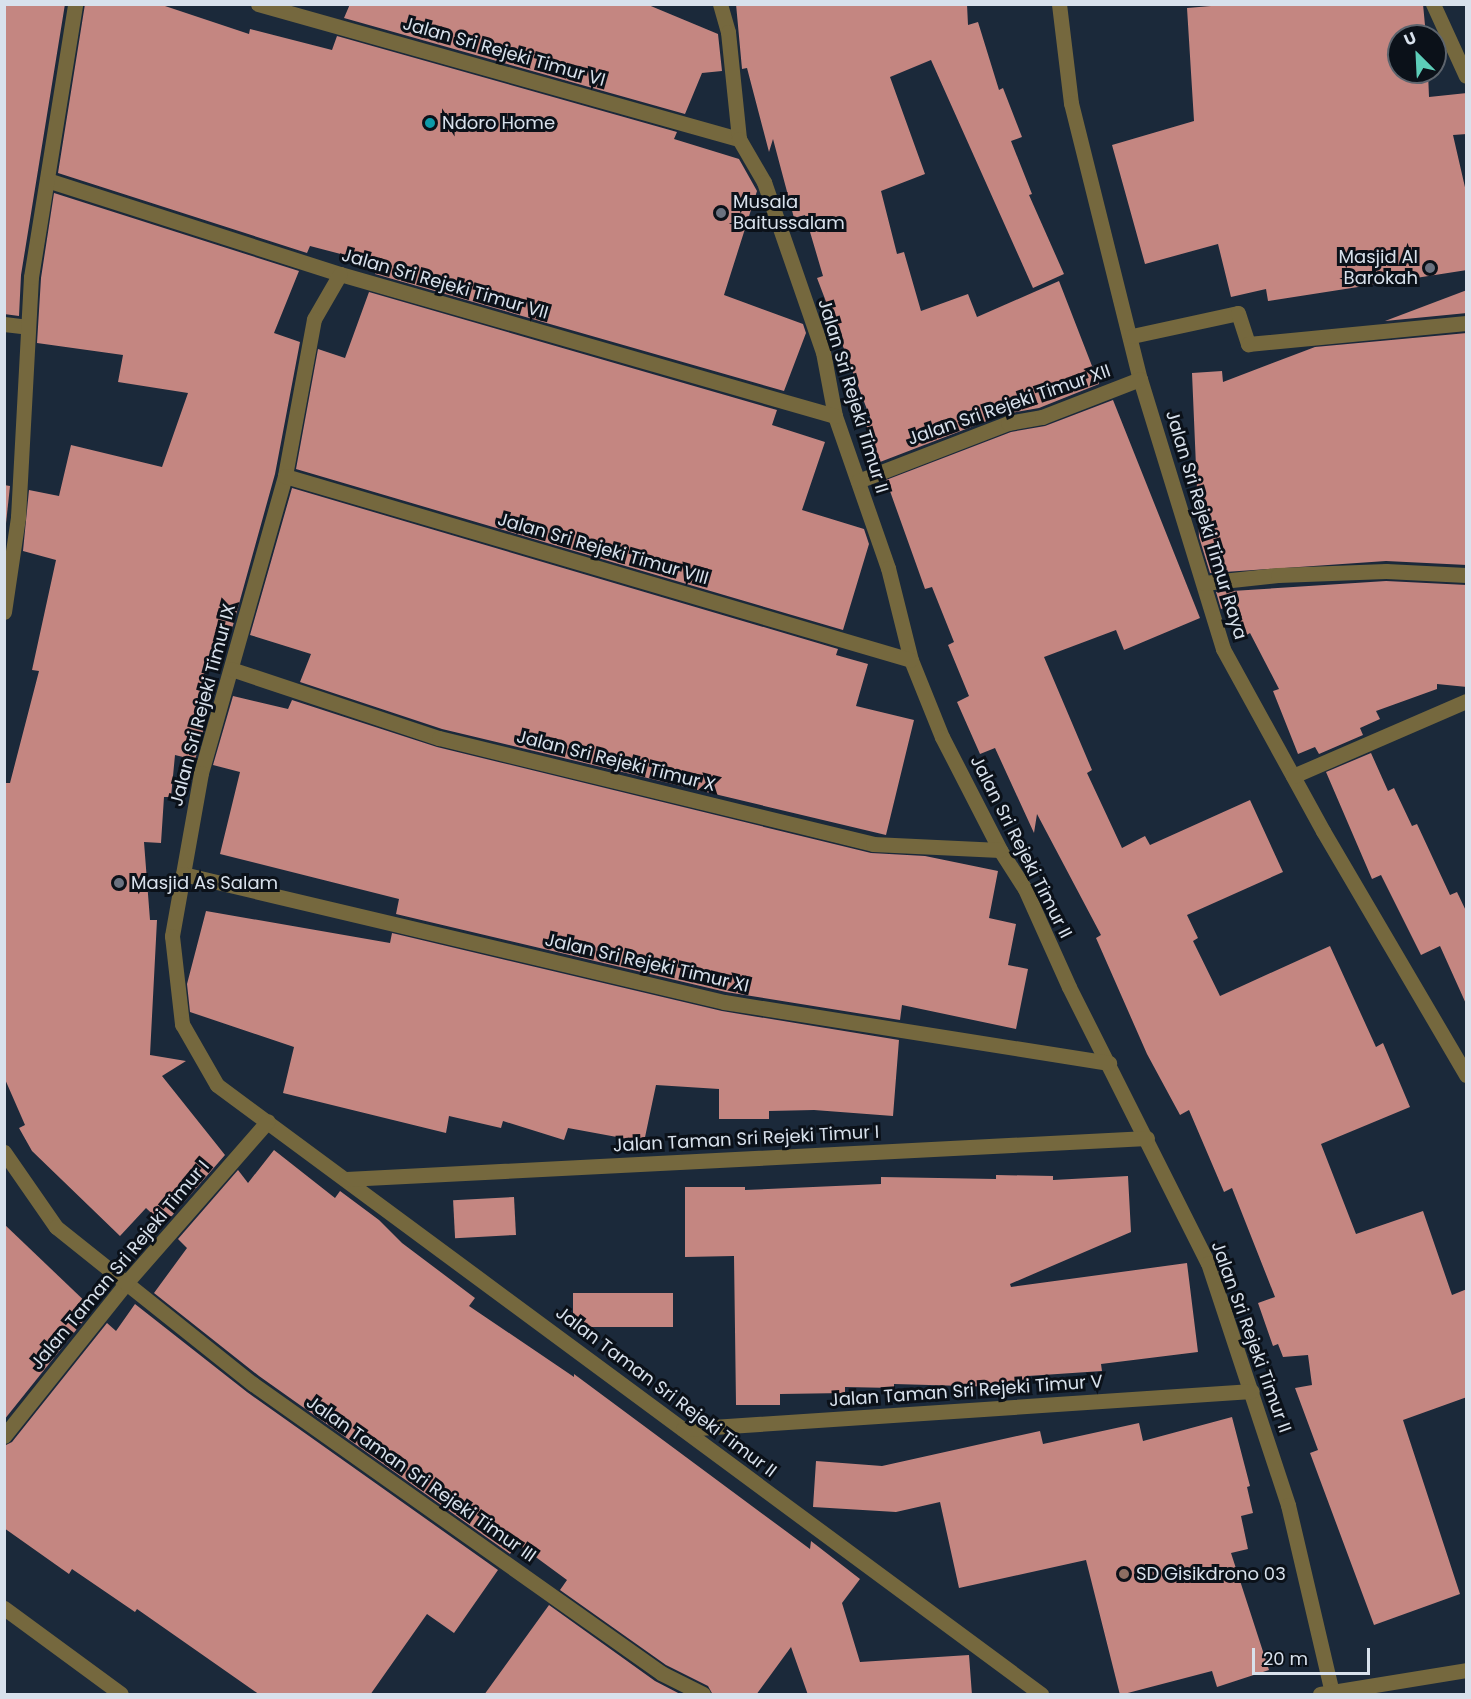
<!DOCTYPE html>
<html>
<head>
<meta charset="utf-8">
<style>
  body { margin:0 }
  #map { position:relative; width:1471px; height:1699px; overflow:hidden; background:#1b293a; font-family:Poppins,sans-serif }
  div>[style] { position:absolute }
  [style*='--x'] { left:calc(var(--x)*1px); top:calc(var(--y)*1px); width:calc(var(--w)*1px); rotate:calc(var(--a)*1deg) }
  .building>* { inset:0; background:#c48681; transform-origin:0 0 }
  .minor>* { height:15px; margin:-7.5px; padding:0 7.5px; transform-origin:7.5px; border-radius:7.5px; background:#75683e }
  .dots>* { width:16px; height:16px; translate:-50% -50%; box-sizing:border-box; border:3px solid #0b1119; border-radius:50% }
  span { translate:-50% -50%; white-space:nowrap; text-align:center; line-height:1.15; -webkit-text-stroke:6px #0b1119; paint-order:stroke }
  .street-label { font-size:18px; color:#d8e1ec }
  .poi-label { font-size:18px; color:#d8e1ec }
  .left { translate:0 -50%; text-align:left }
  .right { translate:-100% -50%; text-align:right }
  .frame { position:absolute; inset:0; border:6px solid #d8e1ec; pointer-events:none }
  .north { position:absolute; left:1387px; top:24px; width:60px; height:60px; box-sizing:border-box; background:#0b1119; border:2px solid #5d646d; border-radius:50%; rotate:336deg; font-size:16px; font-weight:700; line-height:24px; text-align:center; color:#d8e1ec }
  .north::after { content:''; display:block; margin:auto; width:21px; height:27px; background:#5dceb9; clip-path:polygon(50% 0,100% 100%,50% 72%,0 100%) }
  .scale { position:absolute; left:1252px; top:1648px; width:118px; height:27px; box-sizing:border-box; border:3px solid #d8e1ec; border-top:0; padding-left:8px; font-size:18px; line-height:21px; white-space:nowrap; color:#d8e1ec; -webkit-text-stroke:4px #0b1119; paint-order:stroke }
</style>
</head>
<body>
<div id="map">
  <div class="building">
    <i style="clip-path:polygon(4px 4px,65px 4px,21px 275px,19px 316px,4px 314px)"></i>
    <i style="clip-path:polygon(85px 4px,159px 4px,249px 34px,250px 29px,332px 50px,337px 36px,677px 132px,674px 139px,739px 159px,757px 191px,724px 295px,803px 324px,806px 333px,784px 391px,375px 274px,379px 264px,310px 246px,307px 253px,58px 173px)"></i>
    <i style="clip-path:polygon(350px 4px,646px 4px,718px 34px,722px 71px,702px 73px,685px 114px,344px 18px)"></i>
    <i style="clip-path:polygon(736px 4px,967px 4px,968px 25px,978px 22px,999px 90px,1003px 88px,1022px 137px,1011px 141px,1032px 194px,1029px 195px,1064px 274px,1033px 288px,931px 60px,890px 77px,925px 174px,881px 191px,897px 254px,904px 252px,921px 311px,968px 294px,977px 317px,1059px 281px,1099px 384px,1039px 408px,1005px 414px,880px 462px,865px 422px,871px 420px,817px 278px,823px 276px,805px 215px,794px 218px,773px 139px,769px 152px,747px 68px,742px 69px)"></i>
    <i style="clip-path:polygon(1235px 4px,1423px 4px,1426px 36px,1399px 36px,1399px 72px,1428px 72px,1429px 97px,1467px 93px,1467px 134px,1453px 135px,1467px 196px,1467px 270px,1268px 301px,1266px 289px,1231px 297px,1218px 244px,1145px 264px,1112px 145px,1194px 121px,1187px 8px)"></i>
    <i style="clip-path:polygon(54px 193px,299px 271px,274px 333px,300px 342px,275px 474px,232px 629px,219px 625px,200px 688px,214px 692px,195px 760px,175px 755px,171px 797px,164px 797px,161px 843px,144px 842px,150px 920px,157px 920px,150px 1055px,186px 1061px,162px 1076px,225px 1155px,164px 1225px,146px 1208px,120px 1236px,32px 1151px,19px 1128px,25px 1125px,4px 1077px,4px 783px,10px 783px,39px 671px,32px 670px,56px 560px,23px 551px,29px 490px,59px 496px,71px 445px,162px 467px,188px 393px,118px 382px,123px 355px,37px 343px,41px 278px)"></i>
    <i style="clip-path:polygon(1467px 290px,1467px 313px,1385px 321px)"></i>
    <i style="clip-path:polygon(369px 292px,777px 410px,772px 425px,825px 442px,802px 510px,864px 529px,869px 544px,843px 630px,296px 469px,318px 349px,345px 358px)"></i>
    <i style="clip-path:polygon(1467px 333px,1467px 565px,1386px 561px,1210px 573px,1199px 537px,1192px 373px,1222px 371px,1223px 382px,1315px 347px)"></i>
    <i style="clip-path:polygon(1113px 400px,1200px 618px,1124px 650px,1116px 630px,1044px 657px,1092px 770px,1087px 773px,1122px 848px,1145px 836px,1150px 845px,1250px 800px,1283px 872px,1187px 915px,1198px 938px,1193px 941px,1220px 996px,1330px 946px,1376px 1047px,1383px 1043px,1410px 1107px,1321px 1144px,1356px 1234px,1423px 1211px,1452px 1295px,1467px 1289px,1467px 1397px,1403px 1420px,1460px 1594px,1374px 1625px,1310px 1453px,1318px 1450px,1295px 1388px,1312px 1385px,1308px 1355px,1283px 1357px,1278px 1344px,1273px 1346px,1258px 1303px,1275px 1297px,1232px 1188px,1224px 1192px,1189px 1110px,1180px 1115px,1147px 1054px,1096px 938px,1101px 935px,1037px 814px,1034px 833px,995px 748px,980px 754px,957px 702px,969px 696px,948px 645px,954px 642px,932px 587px,925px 589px,886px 480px,1011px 432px,1045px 426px)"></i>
    <i style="clip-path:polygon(4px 485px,10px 486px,4px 542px)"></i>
    <i style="clip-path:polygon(292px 488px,838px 649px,836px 655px,868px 664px,856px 706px,914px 720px,886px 835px,442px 729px,300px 682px,311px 654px,250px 635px)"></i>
    <i style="clip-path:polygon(1386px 581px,1467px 585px,1467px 687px,1437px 684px,1437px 689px,1376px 711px,1380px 719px,1360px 728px,1363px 735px,1319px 754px,1315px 747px,1298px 754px,1273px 691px,1279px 689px,1250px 633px,1245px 636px,1232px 605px,1221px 609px,1216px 592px)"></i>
    <i style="clip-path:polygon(233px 696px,288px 709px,292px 700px,437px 747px,871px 853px,925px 856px,998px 871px,989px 918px,1016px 924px,1008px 965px,1028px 969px,1016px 1029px,902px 1005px,900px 1020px,726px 992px,396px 914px,399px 899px,220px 854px,240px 772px,213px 765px)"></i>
    <i style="clip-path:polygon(1371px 753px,1388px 791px,1394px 788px,1412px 826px,1417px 824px,1450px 895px,1457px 892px,1467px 913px,1467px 1006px,1440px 946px,1421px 955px,1381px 875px,1372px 879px,1326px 772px)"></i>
    <i style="clip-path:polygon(206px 911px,390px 943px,392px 933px,722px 1011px,899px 1040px,893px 1116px,814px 1110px,769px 1111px,769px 1119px,719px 1119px,719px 1089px,656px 1085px,644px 1142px,568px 1128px,564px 1140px,503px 1121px,501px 1128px,449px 1116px,446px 1133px,283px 1093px,294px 1047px,190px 1012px,187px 984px)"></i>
    <i style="clip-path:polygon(274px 1150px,335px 1198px,340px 1191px,379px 1220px,402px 1243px,475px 1298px,469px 1306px,574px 1377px,574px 1374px,810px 1549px,811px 1541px,860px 1579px,842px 1603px,860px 1662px,969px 1655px,972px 1695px,808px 1695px,791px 1647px,756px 1695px,713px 1695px,708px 1686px,666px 1665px,560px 1590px,567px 1580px,518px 1544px,510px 1554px,259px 1376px,154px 1293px,187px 1248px,178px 1239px,238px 1170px,248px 1183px)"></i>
    <i style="clip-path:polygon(996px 1175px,1053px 1176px,1053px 1180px,1128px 1176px,1131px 1232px,1010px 1284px,1011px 1287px,1187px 1263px,1198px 1352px,1101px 1364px,1102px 1371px,1028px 1376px,1031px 1388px,894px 1384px,894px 1388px,845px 1387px,845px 1393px,780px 1394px,780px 1405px,736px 1405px,734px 1256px,685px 1257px,685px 1187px,745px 1187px,745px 1190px,881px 1184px,881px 1177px,996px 1179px)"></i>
    <i style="left:514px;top:1197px;width:38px;height:61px;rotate:87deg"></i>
    <i style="clip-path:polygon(4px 1224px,93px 1309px,4px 1420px)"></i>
    <i style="left:673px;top:1293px;width:34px;height:100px;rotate:90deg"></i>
    <i style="clip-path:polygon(135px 1304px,247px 1392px,498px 1570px,454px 1633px,427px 1614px,370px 1695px,260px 1695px,137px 1609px,135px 1612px,72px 1569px,69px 1574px,4px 1528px,4px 1446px,12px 1442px,107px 1323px,116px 1331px)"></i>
    <i style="clip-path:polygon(1232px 1417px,1250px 1486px,1247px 1487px,1253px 1513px,1241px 1516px,1248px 1549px,1231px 1553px,1269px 1670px,1217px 1687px,1212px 1671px,1120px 1695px,1086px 1560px,959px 1588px,940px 1502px,896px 1512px,813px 1507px,816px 1461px,882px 1466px,1040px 1431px,1043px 1444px,1139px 1423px,1143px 1441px)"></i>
    <i style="clip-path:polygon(549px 1605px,655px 1681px,682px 1695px,484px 1695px)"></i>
  </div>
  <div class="minor">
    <i style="--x:258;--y:4;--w:500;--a:15.7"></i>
    <i style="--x:720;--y:4;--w:29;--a:74"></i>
    <i style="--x:728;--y:32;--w:108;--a:84.1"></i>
    <i style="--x:739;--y:139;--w:50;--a:59.8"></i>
    <i style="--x:764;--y:182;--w:180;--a:70.9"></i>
    <i style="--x:823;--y:352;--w:65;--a:79.4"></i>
    <i style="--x:835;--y:416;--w:161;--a:70.8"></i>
    <i style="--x:888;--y:568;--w:95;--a:76"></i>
    <i style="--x:911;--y:660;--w:83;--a:68.1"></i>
    <i style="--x:942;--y:737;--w:127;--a:62.8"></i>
    <i style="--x:1000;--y:850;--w:46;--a:57.3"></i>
    <i style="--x:1025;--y:889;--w:107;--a:65.8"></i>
    <i style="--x:1069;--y:987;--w:309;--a:63.3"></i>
    <i style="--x:1208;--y:1263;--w:255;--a:71.7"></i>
    <i style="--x:1288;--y:1505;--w:192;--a:76.8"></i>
    <i style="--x:1059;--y:4;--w:100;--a:83.1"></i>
    <i style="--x:1071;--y:103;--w:284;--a:76"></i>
    <i style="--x:1140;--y:379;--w:282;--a:72.9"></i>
    <i style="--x:1223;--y:649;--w:208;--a:61.2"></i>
    <i style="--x:1323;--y:831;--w:283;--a:59.6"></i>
    <i style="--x:1433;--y:4;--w:79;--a:65.4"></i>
    <i style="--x:47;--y:180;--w:308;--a:17.8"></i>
    <i style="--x:340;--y:274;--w:515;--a:16.01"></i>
    <i style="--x:340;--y:274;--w:52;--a:120"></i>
    <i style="--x:314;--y:319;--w:160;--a:100.5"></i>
    <i style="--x:285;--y:476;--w:309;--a:105.8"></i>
    <i style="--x:201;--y:773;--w:166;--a:100.1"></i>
    <i style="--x:172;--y:936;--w:89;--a:83.5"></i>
    <i style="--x:182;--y:1024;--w:70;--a:60.2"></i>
    <i style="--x:217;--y:1085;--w:1025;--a:36.47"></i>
    <i style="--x:4;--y:324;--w:24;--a:7"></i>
    <i style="--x:1132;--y:336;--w:108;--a:-12.2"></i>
    <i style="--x:1238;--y:313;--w:33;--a:72"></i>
    <i style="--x:1248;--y:344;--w:219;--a:-5.5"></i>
    <i style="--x:285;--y:476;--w:652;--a:16.38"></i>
    <i style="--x:858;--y:481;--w:161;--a:-21.1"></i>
    <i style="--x:1008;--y:423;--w:35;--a:-10"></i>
    <i style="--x:1042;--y:417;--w:105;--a:-21.2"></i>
    <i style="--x:1204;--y:583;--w:74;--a:-6.2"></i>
    <i style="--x:1278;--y:575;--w:108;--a:-2.1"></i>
    <i style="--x:1386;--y:571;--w:80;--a:2.9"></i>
    <i style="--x:4;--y:612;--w:96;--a:-81.6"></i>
    <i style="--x:18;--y:517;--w:240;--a:-86.9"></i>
    <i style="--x:31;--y:277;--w:277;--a:-80.8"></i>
    <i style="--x:231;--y:669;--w:219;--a:18.4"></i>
    <i style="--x:439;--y:738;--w:447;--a:13.7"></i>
    <i style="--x:873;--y:844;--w:127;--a:2.7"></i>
    <i style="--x:1293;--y:776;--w:189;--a:-23.4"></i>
    <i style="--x:183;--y:874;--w:556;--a:13.31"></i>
    <i style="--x:724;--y:1002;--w:390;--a:9"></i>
    <i style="--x:4;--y:1152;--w:91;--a:55.3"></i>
    <i style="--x:56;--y:1227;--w:252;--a:38.6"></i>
    <i style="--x:253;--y:1384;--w:500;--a:35.3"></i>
    <i style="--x:661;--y:1673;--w:47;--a:26.6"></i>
    <i style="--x:346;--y:1179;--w:802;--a:-2.93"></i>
    <i style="--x:683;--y:1429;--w:570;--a:-3.82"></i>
    <i style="--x:4;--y:1436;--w:196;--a:-51.4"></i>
    <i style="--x:126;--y:1283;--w:215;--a:-48.8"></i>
    <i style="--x:4;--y:1608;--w:145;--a:36.3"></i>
    <i style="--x:1320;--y:1694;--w:148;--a:-9.3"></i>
  </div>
  <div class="dots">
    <i style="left:430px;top:123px;background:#0f9aa8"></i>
    <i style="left:721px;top:213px;background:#6b7280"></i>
    <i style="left:1430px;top:268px;background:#6b7280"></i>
    <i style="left:119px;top:883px;background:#6b7280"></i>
    <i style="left:1124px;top:1574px;background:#8d6e63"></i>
  </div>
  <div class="street-label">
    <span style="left:504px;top:52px;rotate:16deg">Jalan Sri Rejeki Timur VI</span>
    <span style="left:445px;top:284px;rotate:16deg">Jalan Sri Rejeki Timur VII</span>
    <span style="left:853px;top:396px;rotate:73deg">Jalan Sri Rejeki Timur II</span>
    <span style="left:1009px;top:405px;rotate:-19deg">Jalan Sri Rejeki Timur XII</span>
    <span style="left:1206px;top:525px;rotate:73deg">Jalan Sri Rejeki Timur Raya</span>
    <span style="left:603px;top:549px;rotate:16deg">Jalan Sri Rejeki Timur VIII</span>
    <span style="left:203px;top:705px;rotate:-75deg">Jalan Sri Rejeki Timur IX</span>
    <span style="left:616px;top:761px;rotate:14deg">Jalan Sri Rejeki Timur X</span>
    <span style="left:1021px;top:847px;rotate:63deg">Jalan Sri Rejeki Timur II</span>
    <span style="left:647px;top:963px;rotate:13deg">Jalan Sri Rejeki Timur XI</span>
    <span style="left:746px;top:1139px;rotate:-3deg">Jalan Taman Sri Rejeki Timur I</span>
    <span style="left:120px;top:1265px;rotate:-50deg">Jalan Taman Sri Rejeki Timur I</span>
    <span style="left:1251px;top:1337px;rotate:70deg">Jalan Sri Rejeki Timur II</span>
    <span style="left:966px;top:1391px;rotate:-4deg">Jalan Taman Sri Rejeki Timur V</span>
    <span style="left:666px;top:1392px;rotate:37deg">Jalan Taman Sri Rejeki Timur II</span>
    <span style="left:421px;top:1479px;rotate:35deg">Jalan Taman Sri Rejeki Timur III</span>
  </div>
  <div class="poi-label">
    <span class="left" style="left:442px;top:123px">Ndoro Home</span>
    <span class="left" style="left:733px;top:213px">Musala<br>Baitussalam</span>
    <span class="right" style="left:1418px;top:268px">Masjid Al<br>Barokah</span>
    <span class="left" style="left:131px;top:883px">Masjid As Salam</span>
    <span class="left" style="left:1136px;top:1574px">SD Gisikdrono 03</span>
  </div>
  <div class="frame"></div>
  <div class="north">U</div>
  <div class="scale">20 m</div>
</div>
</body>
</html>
